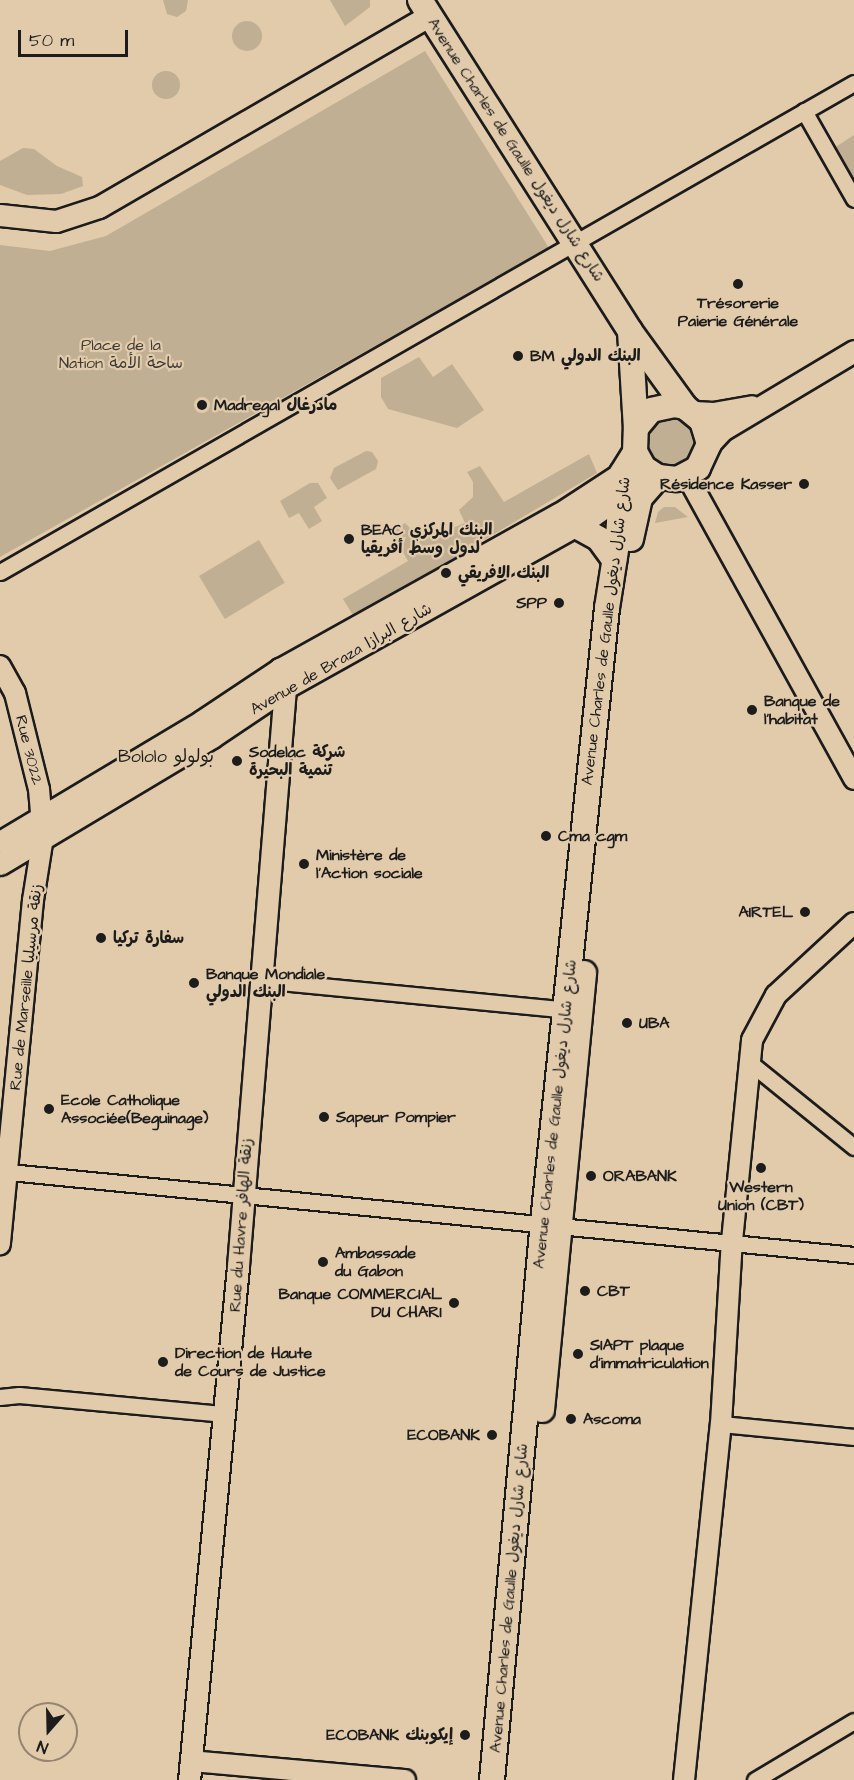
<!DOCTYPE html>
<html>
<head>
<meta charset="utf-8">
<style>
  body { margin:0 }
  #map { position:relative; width:854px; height:1780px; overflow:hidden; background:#e2cbab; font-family:"Architects Daughter","Playpen Sans Arabic",sans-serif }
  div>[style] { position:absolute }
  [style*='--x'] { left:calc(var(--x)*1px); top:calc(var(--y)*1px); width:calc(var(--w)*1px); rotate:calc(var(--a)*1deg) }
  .green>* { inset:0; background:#c1af93; transform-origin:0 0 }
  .round { border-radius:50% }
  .roads { filter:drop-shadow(2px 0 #1c1c1c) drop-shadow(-2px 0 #1c1c1c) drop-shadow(0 2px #1c1c1c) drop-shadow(0 -2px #1c1c1c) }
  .minor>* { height:15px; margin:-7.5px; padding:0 7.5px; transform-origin:7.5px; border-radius:7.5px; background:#e2cbab }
  .tertiary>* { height:20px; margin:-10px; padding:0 10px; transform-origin:10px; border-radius:10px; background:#e2cbab }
  .secondary>* { height:21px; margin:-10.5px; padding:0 10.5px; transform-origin:10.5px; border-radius:10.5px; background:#e2cbab }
  .primary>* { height:24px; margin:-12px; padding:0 12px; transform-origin:12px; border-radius:12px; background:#e2cbab }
  .dots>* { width:16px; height:16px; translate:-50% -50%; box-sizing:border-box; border:3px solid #e2cbab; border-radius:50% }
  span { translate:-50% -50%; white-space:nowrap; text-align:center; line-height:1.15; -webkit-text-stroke:4.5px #e2cbab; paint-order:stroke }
  .street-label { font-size:16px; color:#1c1c1c }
  .poi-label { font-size:16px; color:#1c1c1c; font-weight:700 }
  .left { translate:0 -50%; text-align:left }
  .right { translate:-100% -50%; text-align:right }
  .park-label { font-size:16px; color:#3d3934 }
  .neighbourhood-label { font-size:18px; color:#1c1c1c }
  .north { position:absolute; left:18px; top:1702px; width:60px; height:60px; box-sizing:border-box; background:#e2cbab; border:2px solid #938572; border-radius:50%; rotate:200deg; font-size:16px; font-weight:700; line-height:24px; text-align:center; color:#1c1c1c }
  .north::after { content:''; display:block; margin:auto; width:21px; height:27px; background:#1c1c1c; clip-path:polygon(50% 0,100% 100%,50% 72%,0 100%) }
  .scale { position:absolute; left:18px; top:30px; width:110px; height:27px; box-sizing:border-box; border:3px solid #1c1c1c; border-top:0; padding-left:8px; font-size:18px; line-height:21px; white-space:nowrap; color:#1c1c1c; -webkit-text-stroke:4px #e2cbab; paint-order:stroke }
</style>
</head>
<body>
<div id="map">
  <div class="green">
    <i style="clip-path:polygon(163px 0,188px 0,186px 11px,177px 17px,167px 14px)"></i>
    <i style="clip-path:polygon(330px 0,370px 0,370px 7px,345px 26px)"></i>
    <i class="round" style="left:232px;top:21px;width:30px;height:30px"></i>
    <i style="clip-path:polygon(425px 51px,549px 248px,0 557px,0 245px,50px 251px,106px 236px)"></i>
    <i class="round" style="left:152px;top:71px;width:28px;height:28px"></i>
    <i style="clip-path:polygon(854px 135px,854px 181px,834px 148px)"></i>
    <i style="clip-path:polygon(23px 148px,34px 149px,57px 166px,82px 177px,83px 186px,61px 194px,27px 195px,0 185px,0 161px)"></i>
    <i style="clip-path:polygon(419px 357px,433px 377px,452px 364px,484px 410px,457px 428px,388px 409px,381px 397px,381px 378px)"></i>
    <i style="clip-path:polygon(655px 415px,693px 418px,699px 455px,674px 472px,647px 459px,643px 430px)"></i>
    <i style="clip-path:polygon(366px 451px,372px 452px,378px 461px,376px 469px,338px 490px,330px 478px,334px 468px)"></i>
    <i style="clip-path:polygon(589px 454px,597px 473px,354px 617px,343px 599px,408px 561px,392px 532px,405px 523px,422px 540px,465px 523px,459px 510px,473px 497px,473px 482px,467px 472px,480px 466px,504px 502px)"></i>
    <i style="clip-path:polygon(310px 483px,318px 483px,327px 498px,314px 507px,322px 521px,309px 529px,299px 513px,289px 518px,280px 501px)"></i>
    <i style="clip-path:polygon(664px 507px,675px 507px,688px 517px,655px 523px,658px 512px)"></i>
    <i style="left:259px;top:540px;width:50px;height:70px;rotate:59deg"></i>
  </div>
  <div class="roads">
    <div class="minor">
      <i style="--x:804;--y:111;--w:101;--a:60.4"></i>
      <i style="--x:0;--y:572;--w:984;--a:-29.8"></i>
      <i style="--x:259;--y:980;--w:315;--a:5.5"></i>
      <i style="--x:749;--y:1062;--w:135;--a:39"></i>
      <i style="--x:9;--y:1172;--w:849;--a:5.61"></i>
      <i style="--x:0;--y:1397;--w:19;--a:-6"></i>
      <i style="--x:19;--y:1395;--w:204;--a:5.3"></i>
      <i style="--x:721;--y:1424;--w:134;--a:5.6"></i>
      <i style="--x:755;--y:1780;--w:115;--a:-30.8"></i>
    </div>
    <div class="tertiary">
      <i style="--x:687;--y:476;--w:346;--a:61.1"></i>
      <i style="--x:0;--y:666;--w:31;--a:61"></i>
      <i style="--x:15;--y:693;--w:99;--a:76"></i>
      <i style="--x:39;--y:789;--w:48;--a:85.2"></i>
      <i style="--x:43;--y:837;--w:64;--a:99"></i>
      <i style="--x:33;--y:900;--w:346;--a:95.5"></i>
      <i style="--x:191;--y:1761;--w:215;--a:5.1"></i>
      <i style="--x:684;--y:1780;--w:358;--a:-84.1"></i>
      <i style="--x:721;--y:1424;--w:183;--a:-86.6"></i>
      <i style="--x:732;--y:1241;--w:202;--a:-84.3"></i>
      <i style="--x:752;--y:1040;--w:51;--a:-61.9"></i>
      <i style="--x:776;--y:995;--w:106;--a:-42.7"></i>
    </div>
    <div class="secondary">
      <i style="--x:0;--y:215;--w:56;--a:6.1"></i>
      <i style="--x:56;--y:221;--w:45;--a:-18"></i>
      <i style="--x:99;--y:207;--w:383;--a:-30.1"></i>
      <i style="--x:694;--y:412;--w:19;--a:3"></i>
      <i style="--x:713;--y:413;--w:39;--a:-10"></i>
      <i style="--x:709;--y:444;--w:19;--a:-47"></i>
      <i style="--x:722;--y:430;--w:154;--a:-30.9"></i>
      <i style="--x:0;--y:842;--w:235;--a:-30.9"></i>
      <i style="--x:202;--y:721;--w:94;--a:-33.7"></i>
      <i style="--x:280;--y:669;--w:319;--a:-29.1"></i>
      <i style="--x:559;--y:514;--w:86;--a:-33.1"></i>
      <i style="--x:0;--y:864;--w:247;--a:-30.9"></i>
      <i style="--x:212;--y:737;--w:88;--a:-33.9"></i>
      <i style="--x:285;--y:688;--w:347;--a:-29.2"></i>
      <i style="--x:588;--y:519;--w:77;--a:-35.5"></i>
      <i style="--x:189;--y:1780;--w:516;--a:-84.55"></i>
      <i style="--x:238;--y:1266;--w:580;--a:-85.35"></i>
      <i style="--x:285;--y:688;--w:20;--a:-105"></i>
    </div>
    <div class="primary">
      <i style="--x:420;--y:0;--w:392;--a:57.6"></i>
      <i style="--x:630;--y:331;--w:94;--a:54.1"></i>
      <i style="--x:685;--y:407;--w:22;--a:39"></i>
      <i style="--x:702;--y:421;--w:24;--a:73"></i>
      <i style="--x:709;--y:444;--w:26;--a:115"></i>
      <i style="--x:698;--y:468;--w:24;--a:152"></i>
      <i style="--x:677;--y:479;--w:19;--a:-174"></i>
      <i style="--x:658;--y:477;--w:17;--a:-147"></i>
      <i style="--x:644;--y:468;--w:18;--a:-119"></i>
      <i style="--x:635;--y:452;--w:24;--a:-88"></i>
      <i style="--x:636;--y:428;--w:23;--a:-50"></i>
      <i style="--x:651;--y:410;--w:24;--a:-12"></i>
      <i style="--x:674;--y:405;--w:11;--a:10"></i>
      <i style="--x:630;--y:331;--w:97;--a:86.5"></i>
      <i style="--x:576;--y:526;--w:26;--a:29"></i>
      <i style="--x:599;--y:539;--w:26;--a:54"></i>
      <i style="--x:631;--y:539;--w:42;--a:-77.6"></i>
      <i style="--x:640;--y:498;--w:28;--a:-49"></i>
      <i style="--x:542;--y:1410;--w:439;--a:-84.5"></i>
      <i style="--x:492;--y:1780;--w:560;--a:-84.78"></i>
      <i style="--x:543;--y:1222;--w:617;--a:-84.05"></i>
      <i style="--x:607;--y:608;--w:71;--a:-81.1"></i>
      <i style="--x:618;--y:538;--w:65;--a:-86.5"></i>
      <i style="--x:622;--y:473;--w:25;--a:-58"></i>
    </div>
  </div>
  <div class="dots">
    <i style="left:738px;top:284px;background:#1c1c1c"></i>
    <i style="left:518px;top:356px;background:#1c1c1c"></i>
    <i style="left:202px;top:405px;background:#1c1c1c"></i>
    <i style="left:804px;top:484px;background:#1c1c1c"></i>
    <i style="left:349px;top:539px;background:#1c1c1c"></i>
    <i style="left:446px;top:573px;background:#1c1c1c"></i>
    <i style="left:559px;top:603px;background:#1c1c1c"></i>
    <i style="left:752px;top:710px;background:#1c1c1c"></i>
    <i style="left:237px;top:761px;background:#1c1c1c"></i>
    <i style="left:546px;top:836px;background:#1c1c1c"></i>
    <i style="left:304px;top:864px;background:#1c1c1c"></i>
    <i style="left:805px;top:912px;background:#1c1c1c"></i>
    <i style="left:101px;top:938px;background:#1c1c1c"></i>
    <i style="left:194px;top:983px;background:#1c1c1c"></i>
    <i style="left:627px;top:1023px;background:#1c1c1c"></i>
    <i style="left:49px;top:1109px;background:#1c1c1c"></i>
    <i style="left:324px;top:1117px;background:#1c1c1c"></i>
    <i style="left:761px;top:1168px;background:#1c1c1c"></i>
    <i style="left:591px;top:1176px;background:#1c1c1c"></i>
    <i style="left:323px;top:1262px;background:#1c1c1c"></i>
    <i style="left:585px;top:1291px;background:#1c1c1c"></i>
    <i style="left:454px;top:1303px;background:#1c1c1c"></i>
    <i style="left:578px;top:1354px;background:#1c1c1c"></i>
    <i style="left:163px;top:1362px;background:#1c1c1c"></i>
    <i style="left:571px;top:1419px;background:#1c1c1c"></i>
    <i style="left:492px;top:1435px;background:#1c1c1c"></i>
    <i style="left:465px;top:1735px;background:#1c1c1c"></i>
  </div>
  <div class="street-label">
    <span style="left:516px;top:150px;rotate:57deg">Avenue Charles de Gaulle شارع شارل ديغول</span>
    <span style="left:606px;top:631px;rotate:-83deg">Avenue Charles de Gaulle شارع شارل ديغول</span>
    <span style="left:341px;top:659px;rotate:-30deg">Avenue de Braza شارع البرازا</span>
    <span style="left:29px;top:750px;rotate:76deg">Rue 3022</span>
    <span style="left:26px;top:987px;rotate:-84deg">Rue de Marseille زنقة مرسيليا</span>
    <span style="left:555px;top:1114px;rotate:-84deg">Avenue Charles de Gaulle شارع شارل ديغول</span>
    <span style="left:241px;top:1225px;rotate:-86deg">Rue du Havre زنقة الهافر</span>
    <span style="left:509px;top:1598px;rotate:-85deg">Avenue Charles de Gaulle شارع شارل ديغول</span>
  </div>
  <div class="poi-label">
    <span style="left:738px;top:312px">Trésorerie<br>Paierie Générale</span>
    <span class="left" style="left:530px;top:356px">BM البنك الدولي</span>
    <span class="left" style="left:214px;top:405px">Madregal مادرغال</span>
    <span class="right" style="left:792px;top:484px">Résidence Kasser</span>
    <span class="left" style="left:361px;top:539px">BEAC البنك المركزي<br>لدول وسط أفريقيا</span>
    <span class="left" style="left:458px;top:573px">البنك الافريقي</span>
    <span class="right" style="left:547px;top:603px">SPP</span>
    <span class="left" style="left:764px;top:710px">Banque de<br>l'habitat</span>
    <span class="left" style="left:249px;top:761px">Sodelac شركة<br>تنمية البحيرة</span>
    <span class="left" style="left:558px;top:836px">Cma cgm</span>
    <span class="left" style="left:316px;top:864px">Ministère de<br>l'Action sociale</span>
    <span class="right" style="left:793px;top:912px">AIRTEL</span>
    <span class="left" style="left:113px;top:938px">سفارة تركيا</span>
    <span class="left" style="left:206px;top:983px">Banque Mondiale<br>البنك الدولي</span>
    <span class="left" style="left:639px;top:1023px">UBA</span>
    <span class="left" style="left:61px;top:1109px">Ecole Catholique<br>Associée(Beguinage)</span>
    <span class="left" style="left:336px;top:1117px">Sapeur Pompier</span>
    <span class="left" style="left:603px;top:1176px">ORABANK</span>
    <span style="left:761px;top:1196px">Western<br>Union (CBT)</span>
    <span class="left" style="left:335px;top:1262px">Ambassade<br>du Gabon</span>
    <span class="left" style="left:597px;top:1291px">CBT</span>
    <span class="right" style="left:442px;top:1303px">Banque COMMERCIAL<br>DU CHARI</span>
    <span class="left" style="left:590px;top:1354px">SIAPT plaque<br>d'immatriculation</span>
    <span class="left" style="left:175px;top:1362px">Direction de Haute<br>de Cours de Justice</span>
    <span class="left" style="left:583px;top:1419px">Ascoma</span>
    <span class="right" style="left:480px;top:1435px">ECOBANK</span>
    <span class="right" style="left:453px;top:1735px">ECOBANK إيكوبنك</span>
  </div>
  <div class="park-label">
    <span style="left:121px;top:354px">Place de la<br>Nation ساحة الأمة</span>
  </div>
  <div class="neighbourhood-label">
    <span style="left:166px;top:757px">Bololo بولولو</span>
  </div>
  <div class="north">N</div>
  <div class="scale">50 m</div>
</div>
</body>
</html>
